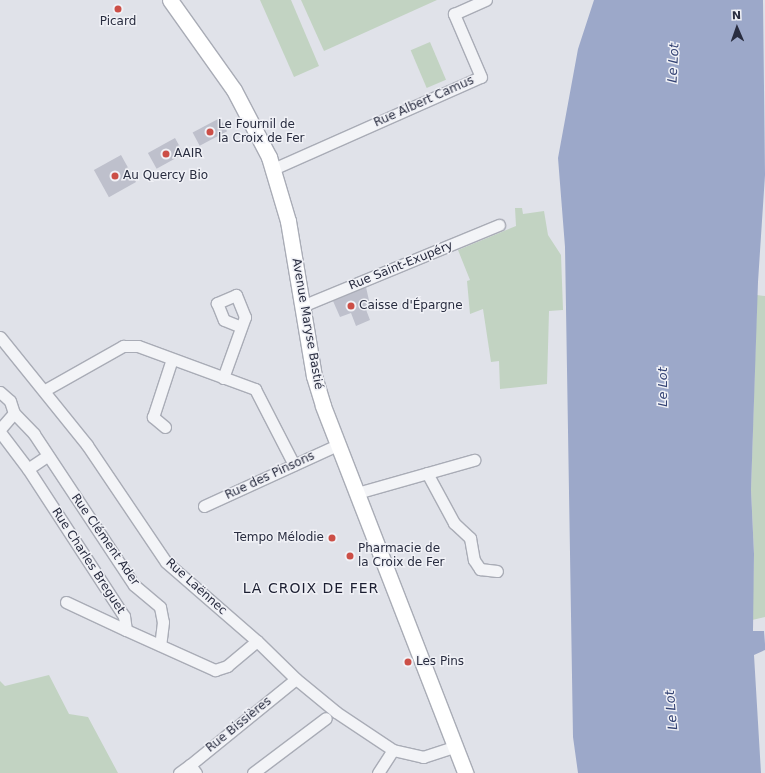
<!DOCTYPE html>
<html>
<head>
<meta charset="utf-8">
<style>
  body { margin:0 }
  #map { position:relative; width:765px; height:773px; overflow:hidden; background:#e0e2e9; font-family:"DejaVu Sans",sans-serif }
  div>[style] { position:absolute }
  [style*='--x'] { left:calc(var(--x)*1px); top:calc(var(--y)*1px); width:calc(var(--w)*1px); rotate:calc(var(--a)*1deg) }
  .green>* { inset:0; background:#c2d3c2; transform-origin:0 0 }
  .water>* { inset:0; background:#9ca8c9 }
  .building>* { inset:0; background:#bec0cc; transform-origin:0 0 }
  .roads { filter:drop-shadow(1px 0 #a9acb6) drop-shadow(-1px 0 #a9acb6) drop-shadow(0 1px #a9acb6) drop-shadow(0 -1px #a9acb6) }
  .street>* { height:11px; margin:-5.5px; padding:0 5.5px; transform-origin:5.5px; border-radius:5.5px; background:#f3f4f7 }
  .secondary>* { height:15px; margin:-7.5px; padding:0 7.5px; transform-origin:7.5px; border-radius:7.5px; background:#fff }
  .dots>* { width:11px; height:11px; translate:-50% -50%; box-sizing:border-box; border:2px solid #f0f1f6; border-radius:50% }
  span { translate:-50% -50%; white-space:nowrap; text-align:center; line-height:1.15; -webkit-text-stroke:3px #f0f1f6; paint-order:stroke }
  .poi-label { font-size:12px; color:#292d40 }
  .left { translate:0 -50%; text-align:left }
  .right { translate:-100% -50%; text-align:right }
  .street-label { font-size:12px; color:#292d40 }
  .water-label { font-size:13px; color:#344374; font-style:italic }
  .quarter-label { font-size:14px; color:#1b1e31; letter-spacing:1px }
  .north { position:absolute; left:717px; top:8px; width:40px; height:40px; -webkit-text-stroke:3px #f0f1f6; paint-order:stroke; rotate:358deg; font-size:11px; font-weight:700; line-height:16px; text-align:center; color:#292d40 }
  .north::after { content:''; display:block; margin:auto; width:14px; height:18px; background:#292d40; clip-path:polygon(50% 0,100% 100%,50% 72%,0 100%) }
</style>
</head>
<body>
<div id="map">
  <div class="green">
    <i style="clip-path:polygon(260px 0,291px 0,319px 66px,294px 77px)"></i>
    <i style="clip-path:polygon(301px 0,437px 0,324px 51px)"></i>
    <i style="left:430px;top:42px;width:41px;height:21px;rotate:67deg"></i>
    <i style="clip-path:polygon(515px 208px,522px 208px,523px 214px,544px 211px,548px 235px,561px 255px,563px 310px,549px 311px,547px 384px,500px 389px,499px 361px,491px 362px,483px 309px,470px 314px,467px 281px,470px 280px,458px 250px,516px 226px)"></i>
    <i style="clip-path:polygon(757px 295px,765px 296px,765px 617px,752px 620px,754px 554px,751px 490px)"></i>
    <i style="clip-path:polygon(49px 675px,69px 714px,88px 717px,118px 773px,0 773px,0 681px,5px 686px)"></i>
  </div>
  <div class="water">
    <i style="clip-path:polygon(594px 0,763px 0,765px 175px,758px 282px,751px 490px,754px 554px,753px 631px,764px 631px,765px 644px,765px 650px,754px 655px,761px 773px,578px 773px,573px 737px,565px 247px,558px 158px,578px 49px)"></i>
  </div>
  <div class="building">
    <i style="left:220px;top:118px;width:15px;height:31px;rotate:62deg"></i>
    <i style="left:175px;top:138px;width:18px;height:31px;rotate:61deg"></i>
    <i style="left:121px;top:155px;width:31px;height:31px;rotate:61deg"></i>
    <i style="clip-path:polygon(366px 287px,370px 305px,365px 307px,370px 320px,356px 326px,351px 313px,340px 317px,333px 301px)"></i>
  </div>
  <div class="roads">
    <div class="street">
      <i style="--x:273;--y:169;--w:227;--a:-23.9"></i>
      <i style="--x:481;--y:77;--w:69;--a:-113.2"></i>
      <i style="--x:454;--y:14;--w:35;--a:-24"></i>
      <i style="--x:302;--y:306;--w:213;--a:-22.4"></i>
      <i style="--x:0;--y:337;--w:139;--a:51.1"></i>
      <i style="--x:87;--y:445;--w:141;--a:56"></i>
      <i style="--x:166;--y:562;--w:121;--a:41"></i>
      <i style="--x:257;--y:641;--w:54;--a:44.3"></i>
      <i style="--x:296;--y:679;--w:52;--a:39.5"></i>
      <i style="--x:336;--y:712;--w:69;--a:33.7"></i>
      <i style="--x:393;--y:750;--w:31;--a:13"></i>
      <i style="--x:423;--y:757;--w:33;--a:-18"></i>
      <i style="--x:223;--y:378;--w:65;--a:-70.2"></i>
      <i style="--x:245;--y:317;--w:24;--a:-112"></i>
      <i style="--x:236;--y:295;--w:21;--a:157"></i>
      <i style="--x:217;--y:303;--w:18;--a:68"></i>
      <i style="--x:224;--y:320;--w:18;--a:22"></i>
      <i style="--x:45;--y:390;--w:90;--a:-29.4"></i>
      <i style="--x:123;--y:346;--w:15;--a:0"></i>
      <i style="--x:138;--y:346;--w:125;--a:20.2"></i>
      <i style="--x:255;--y:389;--w:85;--a:62.8"></i>
      <i style="--x:0;--y:392;--w:13;--a:42"></i>
      <i style="--x:10;--y:401;--w:13;--a:72"></i>
      <i style="--x:14;--y:413;--w:21;--a:131"></i>
      <i style="--x:14;--y:413;--w:29;--a:46"></i>
      <i style="--x:34;--y:434;--w:181;--a:56.5"></i>
      <i style="--x:134;--y:585;--w:34;--a:40"></i>
      <i style="--x:160;--y:607;--w:15;--a:79"></i>
      <i style="--x:163;--y:622;--w:23;--a:97"></i>
      <i style="--x:165;--y:427;--w:16;--a:-140"></i>
      <i style="--x:153;--y:417;--w:61;--a:-71.9"></i>
      <i style="--x:0;--y:432;--w:46;--a:52.9"></i>
      <i style="--x:47;--y:456;--w:23;--a:146"></i>
      <i style="--x:28;--y:469;--w:176;--a:56.9"></i>
      <i style="--x:124;--y:616;--w:14;--a:82"></i>
      <i style="--x:126;--y:630;--w:98;--a:24.2"></i>
      <i style="--x:215;--y:670;--w:13;--a:-18"></i>
      <i style="--x:227;--y:666;--w:39;--a:-40"></i>
      <i style="--x:427;--y:473;--w:57;--a:61.6"></i>
      <i style="--x:454;--y:523;--w:22;--a:43"></i>
      <i style="--x:470;--y:538;--w:22;--a:80"></i>
      <i style="--x:474;--y:560;--w:11;--a:56"></i>
      <i style="--x:480;--y:569;--w:17;--a:7"></i>
      <i style="--x:357;--y:493;--w:122;--a:-15.8"></i>
      <i style="--x:204;--y:506;--w:146;--a:-24.6"></i>
      <i style="--x:66;--y:602;--w:66;--a:25"></i>
      <i style="--x:179;--y:773;--w:14;--a:-36"></i>
      <i style="--x:196;--y:773;--w:10;--a:-127"></i>
      <i style="--x:190;--y:765;--w:136;--a:-39.1"></i>
      <i style="--x:253;--y:773;--w:91;--a:-37"></i>
      <i style="--x:378;--y:773;--w:27;--a:-57"></i>
    </div>
    <div class="secondary">
      <i style="--x:170;--y:0;--w:110;--a:54.6"></i>
      <i style="--x:234;--y:90;--w:76;--a:62.4"></i>
      <i style="--x:269;--y:157;--w:67;--a:73.5"></i>
      <i style="--x:288;--y:221;--w:157;--a:80.5"></i>
      <i style="--x:314;--y:376;--w:31;--a:73"></i>
      <i style="--x:323;--y:406;--w:394;--a:68.8"></i>
    </div>
  </div>
  <div class="dots">
    <i style="left:118px;top:9px;background:#cc4f47"></i>
    <i style="left:210px;top:132px;background:#cc4f47"></i>
    <i style="left:166px;top:154px;background:#cc4f47"></i>
    <i style="left:115px;top:176px;background:#cc4f47"></i>
    <i style="left:351px;top:306px;background:#cc4f47"></i>
    <i style="left:332px;top:538px;background:#cc4f47"></i>
    <i style="left:350px;top:556px;background:#cc4f47"></i>
    <i style="left:408px;top:662px;background:#cc4f47"></i>
  </div>
  <div class="poi-label">
    <span style="left:118px;top:22px">Picard</span>
    <span class="left" style="left:218px;top:132px">Le Fournil de<br>la Croix de Fer</span>
    <span class="left" style="left:174px;top:154px">AAIR</span>
    <span class="left" style="left:123px;top:176px">Au Quercy Bio</span>
    <span class="left" style="left:359px;top:306px">Caisse d'Épargne</span>
    <span class="right" style="left:324px;top:538px">Tempo Mélodie</span>
    <span class="left" style="left:358px;top:556px">Pharmacie de<br>la Croix de Fer</span>
    <span class="left" style="left:416px;top:662px">Les Pins</span>
  </div>
  <div class="street-label">
    <span style="left:424px;top:102px;rotate:-24deg">Rue Albert Camus</span>
    <span style="left:401px;top:266px;rotate:-22deg">Rue Saint-Exupéry</span>
    <span style="left:307px;top:324px;rotate:80deg">Avenue Maryse Bastié</span>
    <span style="left:270px;top:476px;rotate:-25deg">Rue des Pinsons</span>
    <span style="left:105px;top:540px;rotate:55deg">Rue Clément Ader</span>
    <span style="left:88px;top:561px;rotate:57deg">Rue Charles Breguet</span>
    <span style="left:196px;top:587px;rotate:42deg">Rue Laënnec</span>
    <span style="left:239px;top:725px;rotate:-39deg">Rue Bissières</span>
  </div>
  <div class="water-label">
    <span style="left:674px;top:63px;rotate:-87deg">Le Lot</span>
    <span style="left:663px;top:387px;rotate:-90deg">Le Lot</span>
    <span style="left:672px;top:710px;rotate:-95deg">Le Lot</span>
  </div>
  <div class="quarter-label">
    <span style="left:311px;top:588px">LA CROIX DE FER</span>
  </div>
  <div class="north">N</div>
</div>
</body>
</html>
